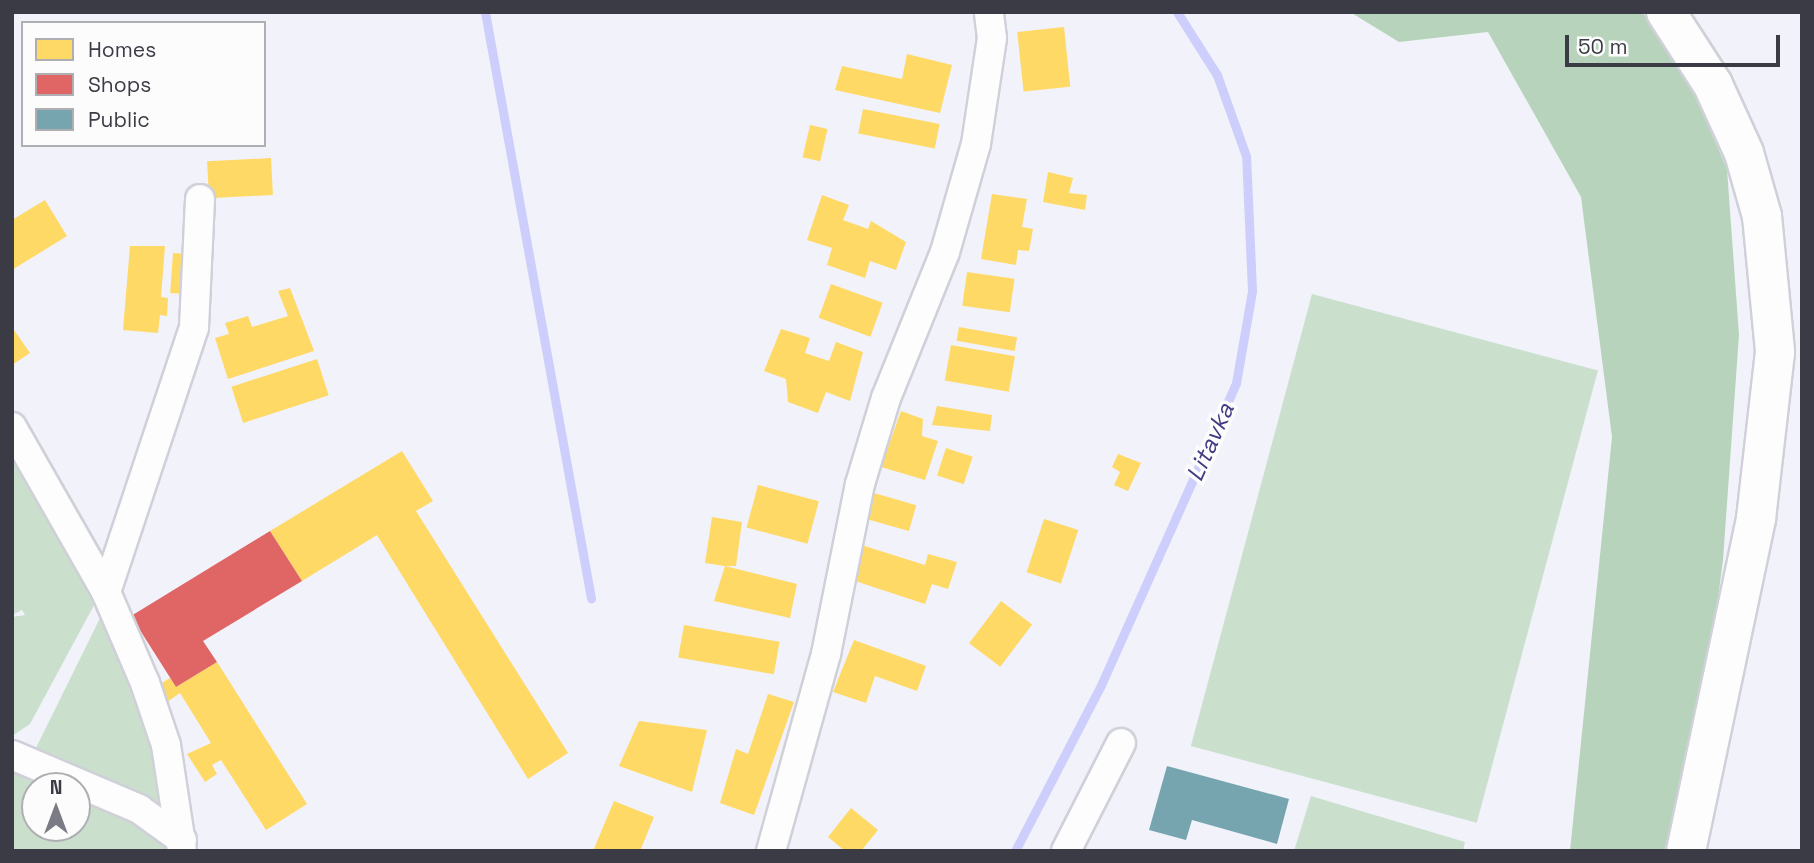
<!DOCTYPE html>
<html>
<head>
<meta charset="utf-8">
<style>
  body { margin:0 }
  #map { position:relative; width:1814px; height:863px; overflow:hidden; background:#f1f2fa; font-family:"Space Grotesk",sans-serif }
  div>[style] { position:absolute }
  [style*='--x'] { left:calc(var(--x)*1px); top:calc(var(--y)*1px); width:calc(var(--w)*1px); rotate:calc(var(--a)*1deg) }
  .green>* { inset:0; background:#cae0cd; transform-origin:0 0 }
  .forest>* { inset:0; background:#b8d3bb }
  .homes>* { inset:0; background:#ffd966; transform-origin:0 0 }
  .shops>* { inset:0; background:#e06666 }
  .public>* { inset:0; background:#76a5af }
  .stream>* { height:9px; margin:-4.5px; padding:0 4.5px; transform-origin:4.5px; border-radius:4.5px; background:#cdcefb }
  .roads { filter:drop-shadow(2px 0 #cfd0d8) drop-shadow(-2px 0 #cfd0d8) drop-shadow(0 2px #cfd0d8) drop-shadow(0 -2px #cfd0d8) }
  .street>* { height:28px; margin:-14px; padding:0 14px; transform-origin:14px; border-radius:14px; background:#fdfdfe }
  .secondary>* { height:38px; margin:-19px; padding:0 19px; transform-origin:19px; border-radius:19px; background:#fdfdfe }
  span { translate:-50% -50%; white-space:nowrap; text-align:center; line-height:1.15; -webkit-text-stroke:7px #fcfcfc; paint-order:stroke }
  .water-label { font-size:24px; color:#423a82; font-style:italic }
  .frame { position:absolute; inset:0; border:14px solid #3b3b46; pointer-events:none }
  .legend { position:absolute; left:21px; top:21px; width:245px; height:126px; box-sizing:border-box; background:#fcfcfc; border:2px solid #afafb3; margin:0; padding:9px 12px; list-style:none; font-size:21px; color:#3b3b46 }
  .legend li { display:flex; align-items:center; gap:14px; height:35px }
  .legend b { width:35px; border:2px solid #afafb3 }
  .north { position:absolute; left:21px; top:772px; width:70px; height:70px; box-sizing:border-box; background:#fcfcfc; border:2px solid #afafb3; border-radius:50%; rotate:0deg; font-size:19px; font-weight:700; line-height:28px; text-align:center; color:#3b3b46 }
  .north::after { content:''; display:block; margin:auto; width:24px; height:32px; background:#7b7b85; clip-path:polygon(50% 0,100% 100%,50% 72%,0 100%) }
  .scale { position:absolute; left:1565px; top:35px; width:215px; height:32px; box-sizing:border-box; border:4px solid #3b3b46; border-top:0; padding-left:9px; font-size:21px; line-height:24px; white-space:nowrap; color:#3b3b46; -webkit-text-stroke:5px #fcfcfc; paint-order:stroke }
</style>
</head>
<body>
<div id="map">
  <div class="green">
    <i style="left:1312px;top:294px;width:296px;height:468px;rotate:15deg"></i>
    <i style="clip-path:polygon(12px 436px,100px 594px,30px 724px,12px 736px,12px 617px,25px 615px,22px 610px,12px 615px)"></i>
    <i style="clip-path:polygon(106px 606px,142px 686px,178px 830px,31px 758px)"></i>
    <i style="clip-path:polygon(evenodd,12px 763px,136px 815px,174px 851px,12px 851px,12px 763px,35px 786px,77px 786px,77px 828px,35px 828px,35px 786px)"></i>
    <i style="clip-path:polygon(1311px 796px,1465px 842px,1463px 851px,1294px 851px)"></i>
  </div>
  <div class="forest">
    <i style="clip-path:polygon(1350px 12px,1642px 12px,1677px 54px,1727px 169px,1739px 335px,1723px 560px,1706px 690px,1664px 851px,1570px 851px,1612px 437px,1581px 197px,1488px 32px,1399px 42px)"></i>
  </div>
  <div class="homes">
    <i style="left:1064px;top:27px;width:60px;height:47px;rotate:84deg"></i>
    <i style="clip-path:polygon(907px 54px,952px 65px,940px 113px,835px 90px,842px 66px,902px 79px)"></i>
    <i style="left:863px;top:109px;width:78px;height:25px;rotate:11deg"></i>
    <i style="left:810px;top:125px;width:18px;height:33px;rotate:13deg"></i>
    <i style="left:271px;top:158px;width:37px;height:64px;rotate:87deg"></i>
    <i style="clip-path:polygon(1048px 172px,1073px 178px,1069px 193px,1087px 195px,1085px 210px,1043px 202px)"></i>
    <i style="clip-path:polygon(992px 194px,1027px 199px,1022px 227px,1033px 229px,1029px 251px,1018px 250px,1016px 265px,981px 259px)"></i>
    <i style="clip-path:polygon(822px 195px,849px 205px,843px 220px,868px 229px,871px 221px,906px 242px,896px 270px,870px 261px,865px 278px,827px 265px,832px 248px,807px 240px)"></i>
    <i style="clip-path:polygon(45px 200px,67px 236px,12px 270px,12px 220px)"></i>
    <i style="clip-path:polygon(130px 246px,165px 246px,161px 297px,168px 298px,167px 316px,160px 315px,158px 333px,123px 330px)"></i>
    <i style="left:173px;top:253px;width:15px;height:40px;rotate:4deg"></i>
    <i style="left:967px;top:272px;width:48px;height:34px;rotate:8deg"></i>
    <i style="left:831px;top:284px;width:55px;height:36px;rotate:20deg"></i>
    <i style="clip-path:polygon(290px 288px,314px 351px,228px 379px,215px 338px,229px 334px,225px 323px,248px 316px,252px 327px,288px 316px,278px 291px)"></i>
    <i style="clip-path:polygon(12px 327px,30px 353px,12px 365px)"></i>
    <i style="left:959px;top:327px;width:59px;height:14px;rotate:10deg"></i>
    <i style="clip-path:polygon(781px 329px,810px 338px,805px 353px,829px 361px,836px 342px,863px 352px,850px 401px,826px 392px,818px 413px,788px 402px,786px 379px,764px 371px)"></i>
    <i style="left:951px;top:345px;width:65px;height:36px;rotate:10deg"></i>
    <i style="left:317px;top:359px;width:38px;height:90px;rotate:72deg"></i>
    <i style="clip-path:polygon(937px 406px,992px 415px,990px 431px,932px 425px)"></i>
    <i style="clip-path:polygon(901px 411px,923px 419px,922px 436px,938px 441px,925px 480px,881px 467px)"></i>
    <i style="left:946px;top:448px;width:28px;height:29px;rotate:18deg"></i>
    <i style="clip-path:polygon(402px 451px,433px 501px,416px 511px,568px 753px,528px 779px,377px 535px,302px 581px,270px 531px)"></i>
    <i style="clip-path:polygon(1118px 454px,1141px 463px,1128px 491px,1114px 485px,1120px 472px,1112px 467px)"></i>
    <i style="left:758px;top:485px;width:63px;height:44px;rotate:15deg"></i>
    <i style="left:874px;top:493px;width:44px;height:27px;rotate:16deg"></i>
    <i style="clip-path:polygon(712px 517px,742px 522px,736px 566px,725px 566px,797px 584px,790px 618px,714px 601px,725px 566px,705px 563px)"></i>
    <i style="left:1044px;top:519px;width:36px;height:56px;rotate:18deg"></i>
    <i style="clip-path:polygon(858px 544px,925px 565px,928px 554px,957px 562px,948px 589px,932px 584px,925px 604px,846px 578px)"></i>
    <i style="left:1001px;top:601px;width:39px;height:53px;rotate:37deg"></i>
    <i style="left:684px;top:625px;width:97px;height:33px;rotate:10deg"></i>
    <i style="clip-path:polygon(854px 640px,926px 666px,917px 691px,875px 676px,866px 703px,833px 692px)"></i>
    <i style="clip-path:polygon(217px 662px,307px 804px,266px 830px,221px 760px,212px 765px,217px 774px,205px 782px,187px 754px,211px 743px,180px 693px,167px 702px,157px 686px,170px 678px,176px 687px)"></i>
    <i style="clip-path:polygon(768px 694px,794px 702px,754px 815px,720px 803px,736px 749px,748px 754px)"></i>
    <i style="clip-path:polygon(639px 721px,707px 730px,692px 792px,619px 766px)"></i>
    <i style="clip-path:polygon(614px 801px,654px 817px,640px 851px,593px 851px)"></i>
    <i style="clip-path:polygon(851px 808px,878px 830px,861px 851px,845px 851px,828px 837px)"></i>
  </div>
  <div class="shops">
    <i style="clip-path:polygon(270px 531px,302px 581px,203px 641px,217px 662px,176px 687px,131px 616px)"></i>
  </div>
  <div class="public">
    <i style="clip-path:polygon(1167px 766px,1289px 799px,1277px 844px,1192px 820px,1186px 840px,1149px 830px)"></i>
  </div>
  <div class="stream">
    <i style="--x:485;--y:12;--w:596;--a:79.75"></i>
    <i style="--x:1015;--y:851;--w:187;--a:-62.6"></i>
    <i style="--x:1101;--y:685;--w:331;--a:-65.9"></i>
    <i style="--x:1236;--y:383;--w:93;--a:-80.1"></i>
    <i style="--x:1252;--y:291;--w:135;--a:-92.5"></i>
    <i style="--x:1246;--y:156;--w:86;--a:-109.7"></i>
    <i style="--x:1217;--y:75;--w:75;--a:-122.4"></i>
  </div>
  <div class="roads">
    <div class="street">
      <i style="--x:12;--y:427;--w:190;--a:60.3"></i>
      <i style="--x:106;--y:592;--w:99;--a:66.8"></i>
      <i style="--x:145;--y:683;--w:65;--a:71.3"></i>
      <i style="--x:166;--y:745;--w:107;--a:81.4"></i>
      <i style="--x:106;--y:592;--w:279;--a:-71.6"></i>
      <i style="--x:194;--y:327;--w:128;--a:-87.3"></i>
      <i style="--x:12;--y:755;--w:138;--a:23"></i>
      <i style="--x:139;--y:809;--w:53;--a:35.8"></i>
      <i style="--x:771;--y:851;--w:205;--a:-74.4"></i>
      <i style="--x:826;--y:654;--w:173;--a:-78.7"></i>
      <i style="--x:860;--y:484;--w:90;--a:-73.2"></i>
      <i style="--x:886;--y:398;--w:157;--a:-68"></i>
      <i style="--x:945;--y:252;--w:112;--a:-74"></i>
      <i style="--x:976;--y:144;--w:107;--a:-81.4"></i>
      <i style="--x:992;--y:38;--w:26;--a:-97"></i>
      <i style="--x:1066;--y:851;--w:121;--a:-63"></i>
    </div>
    <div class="secondary">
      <i style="--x:1666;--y:12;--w:87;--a:57.2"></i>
      <i style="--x:1713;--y:85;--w:75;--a:65.5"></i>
      <i style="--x:1744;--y:153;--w:66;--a:74.1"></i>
      <i style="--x:1762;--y:216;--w:137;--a:84.5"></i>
      <i style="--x:1775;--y:352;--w:168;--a:96.5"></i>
      <i style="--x:1756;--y:519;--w:339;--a:101.9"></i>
    </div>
  </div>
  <div class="water-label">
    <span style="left:1210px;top:442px;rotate:-66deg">Litavka</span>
  </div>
  <div class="frame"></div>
  <ul class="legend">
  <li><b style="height:19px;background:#ffd966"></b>Homes</li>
  <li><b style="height:19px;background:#e06666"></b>Shops</li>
  <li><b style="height:19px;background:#76a5af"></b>Public</li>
  </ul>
  <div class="north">N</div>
  <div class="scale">50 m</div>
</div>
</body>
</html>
